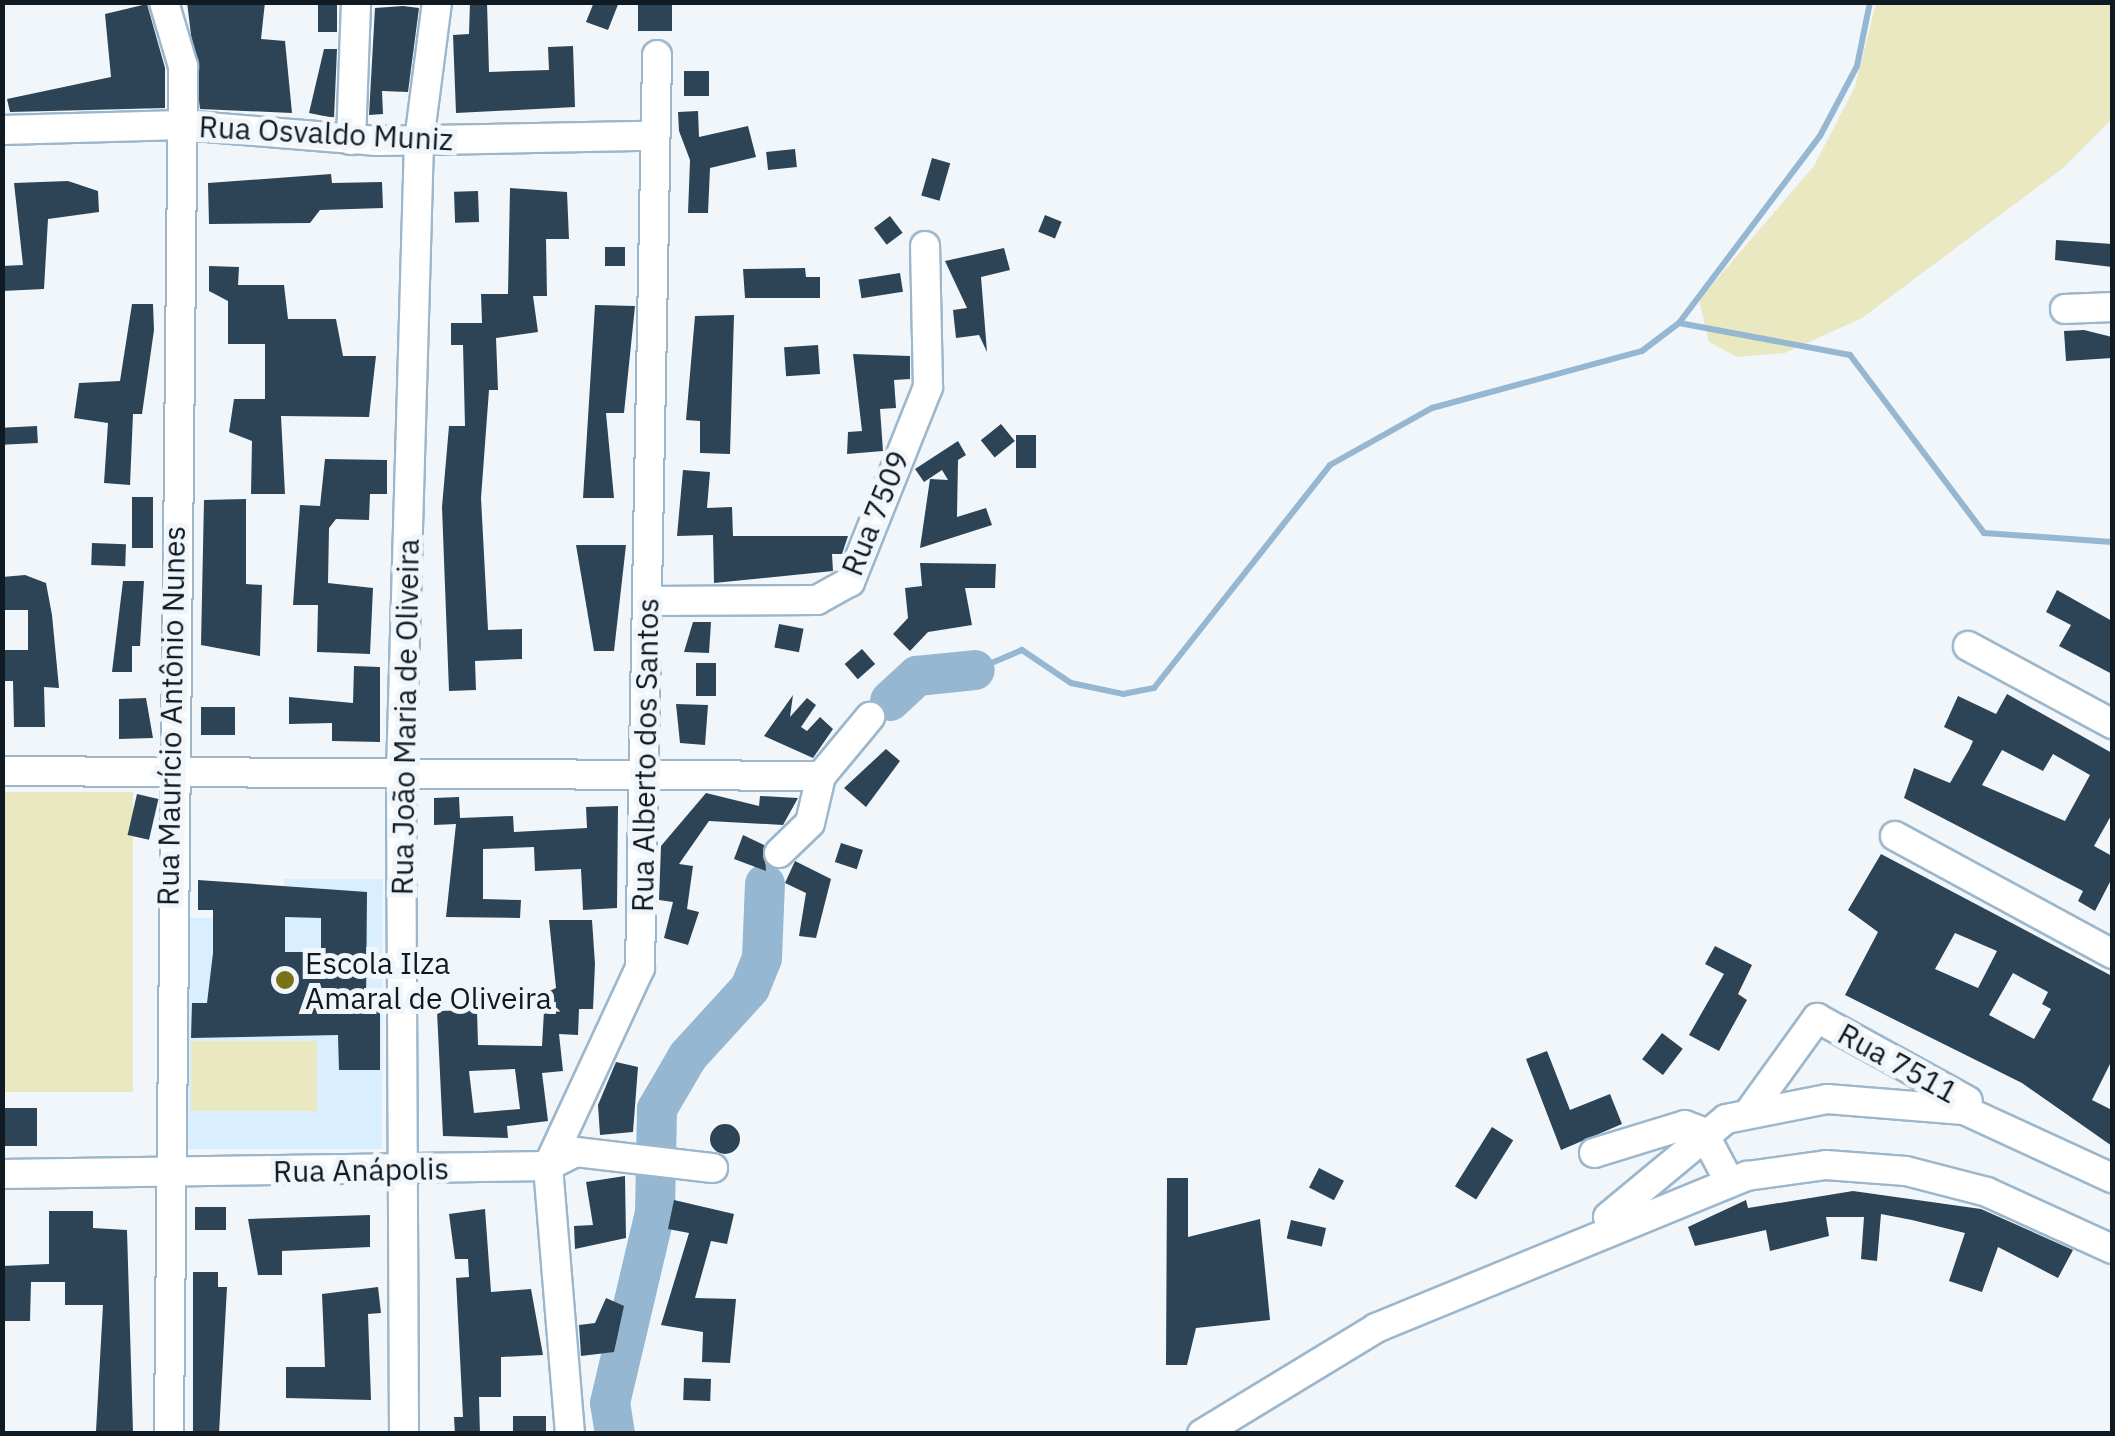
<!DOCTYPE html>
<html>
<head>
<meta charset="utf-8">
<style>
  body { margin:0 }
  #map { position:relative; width:2115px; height:1436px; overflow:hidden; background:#f1f6fb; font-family:"IBM Plex Sans",sans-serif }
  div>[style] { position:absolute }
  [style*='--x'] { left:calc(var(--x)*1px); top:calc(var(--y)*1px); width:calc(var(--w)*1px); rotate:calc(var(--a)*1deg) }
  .built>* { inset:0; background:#d9eeff }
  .green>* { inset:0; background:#e9e8c0; transform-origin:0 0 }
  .stream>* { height:6px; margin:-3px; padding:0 3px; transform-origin:3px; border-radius:3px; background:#95b7d1 }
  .river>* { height:40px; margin:-20px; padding:0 20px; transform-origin:20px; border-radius:20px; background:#95b7d1 }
  .building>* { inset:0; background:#2c4455; transform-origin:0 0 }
  .round { border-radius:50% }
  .roads { filter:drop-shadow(2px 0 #9cb7cc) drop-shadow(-2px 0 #9cb7cc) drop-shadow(0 2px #9cb7cc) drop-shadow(0 -2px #9cb7cc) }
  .minor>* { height:28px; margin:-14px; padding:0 14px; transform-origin:14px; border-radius:14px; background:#fff }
  .dots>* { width:28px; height:28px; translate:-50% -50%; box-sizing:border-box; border:5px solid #f1f6fb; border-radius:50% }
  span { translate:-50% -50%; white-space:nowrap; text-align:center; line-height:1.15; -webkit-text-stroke:10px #f1f6fb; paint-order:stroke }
  .street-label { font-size:30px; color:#101a22 }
  .poi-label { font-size:30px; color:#101a22 }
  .left { translate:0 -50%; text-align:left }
  .frame { position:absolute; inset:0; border:5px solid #101a22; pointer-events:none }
</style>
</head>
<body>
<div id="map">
  <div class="built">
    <i style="clip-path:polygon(284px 879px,383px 879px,382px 1149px,188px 1149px,188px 918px,284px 918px)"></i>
  </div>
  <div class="green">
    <i style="clip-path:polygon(1876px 3px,2112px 3px,2112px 119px,2063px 168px,1862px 318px,1785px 353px,1737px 357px,1709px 342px,1699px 300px,1814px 166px,1855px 87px)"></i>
    <i style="left:3px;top:792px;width:130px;height:300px"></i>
    <i style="left:191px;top:1041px;width:126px;height:70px"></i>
  </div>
  <div class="stream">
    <i style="--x:1679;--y:323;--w:174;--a:10.6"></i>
    <i style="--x:1850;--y:355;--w:223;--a:53"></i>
    <i style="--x:1984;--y:533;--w:128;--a:4"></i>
    <i style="--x:975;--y:670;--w:51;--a:-23.1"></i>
    <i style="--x:1022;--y:650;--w:59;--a:34"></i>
    <i style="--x:1071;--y:683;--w:53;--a:11.9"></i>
    <i style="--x:1123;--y:694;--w:32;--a:-11"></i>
    <i style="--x:1154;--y:688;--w:284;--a:-51.7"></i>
    <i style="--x:1330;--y:465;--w:117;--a:-29.2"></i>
    <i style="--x:1432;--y:408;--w:218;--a:-15.2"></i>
    <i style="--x:1642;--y:351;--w:46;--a:-37.1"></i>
    <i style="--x:1679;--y:323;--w:234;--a:-53"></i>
    <i style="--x:1820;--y:136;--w:79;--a:-62.1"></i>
    <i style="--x:1857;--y:66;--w:65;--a:-78.5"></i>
  </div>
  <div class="river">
    <i style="--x:890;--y:701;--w:37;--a:-43"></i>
    <i style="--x:917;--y:676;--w:58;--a:-5.9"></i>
    <i style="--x:615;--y:1434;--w:31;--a:-99"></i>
    <i style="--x:610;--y:1403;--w:195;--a:-76.7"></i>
    <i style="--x:655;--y:1213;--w:104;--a:-88.9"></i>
    <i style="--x:657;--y:1109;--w:61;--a:-59.7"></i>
    <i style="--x:688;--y:1056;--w:92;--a:-47.6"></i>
    <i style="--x:750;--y:988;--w:32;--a:-68"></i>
    <i style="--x:762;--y:958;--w:74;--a:-87.7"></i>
  </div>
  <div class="building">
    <i style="clip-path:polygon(187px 2px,265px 2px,261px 39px,285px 41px,292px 113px,200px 109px)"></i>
    <i style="left:318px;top:2px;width:19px;height:30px"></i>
    <i style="clip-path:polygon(470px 2px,487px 2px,489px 72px,549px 70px,548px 47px,573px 46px,575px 107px,456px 113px,453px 35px,469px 34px)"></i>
    <i style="clip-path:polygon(594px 2px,619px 2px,608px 30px,586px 22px)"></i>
    <i style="left:638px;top:2px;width:34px;height:29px"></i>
    <i style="clip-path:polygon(147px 4px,165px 68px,165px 108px,10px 112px,7px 99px,111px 77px,105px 14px)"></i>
    <i style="clip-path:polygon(403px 6px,419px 8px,408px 92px,382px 91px,383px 114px,369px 115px,375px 8px)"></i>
    <i style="clip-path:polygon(324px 49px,337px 49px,334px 118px,309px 113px)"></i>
    <i style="left:684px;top:71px;width:25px;height:25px"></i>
    <i style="clip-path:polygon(698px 111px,699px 137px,748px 126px,756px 157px,710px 168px,708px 213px,688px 213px,690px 160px,679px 131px,678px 112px)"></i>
    <i style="left:795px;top:149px;width:18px;height:29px;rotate:84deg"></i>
    <i style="left:932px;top:158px;width:19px;height:39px;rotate:16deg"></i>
    <i style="clip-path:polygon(331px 174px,332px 183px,382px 182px,383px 208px,320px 210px,310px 223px,209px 224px,208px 183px)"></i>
    <i style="clip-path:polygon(68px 181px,98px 191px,99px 212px,48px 219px,44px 289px,2px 291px,2px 266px,23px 265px,14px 183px)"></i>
    <i style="clip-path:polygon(510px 188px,567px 192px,569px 239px,546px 239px,547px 296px,533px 296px,538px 332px,496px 338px,498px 390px,489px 390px,481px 498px,488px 630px,522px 629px,522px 659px,475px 661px,476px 690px,449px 691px,442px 507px,449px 426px,465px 426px,463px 345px,451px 345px,451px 323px,482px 323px,481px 294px,508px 294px)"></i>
    <i style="left:478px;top:191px;width:31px;height:24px;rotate:88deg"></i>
    <i style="left:1045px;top:215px;width:18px;height:18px;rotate:22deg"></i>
    <i style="left:890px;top:216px;width:21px;height:20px;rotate:53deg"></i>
    <i style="clip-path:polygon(2056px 240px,2112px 244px,2112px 267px,2055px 260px)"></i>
    <i style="left:625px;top:247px;width:19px;height:20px;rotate:90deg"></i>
    <i style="clip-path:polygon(1004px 248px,1010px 270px,981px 277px,987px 352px,979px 335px,956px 338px,953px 310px,967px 308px,945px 261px)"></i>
    <i style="clip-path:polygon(209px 266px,239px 267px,238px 285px,284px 285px,288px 319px,336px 319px,343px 356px,376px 356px,369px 417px,281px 416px,285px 494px,251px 494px,252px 441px,229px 432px,234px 399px,265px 399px,265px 344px,228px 344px,228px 301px,209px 291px)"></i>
    <i style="clip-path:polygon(805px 268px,806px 277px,820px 277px,820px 298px,745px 298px,743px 269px)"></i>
    <i style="left:900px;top:273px;width:19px;height:42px;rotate:81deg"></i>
    <i style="clip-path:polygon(132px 304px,153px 304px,154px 330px,142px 414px,133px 414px,130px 485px,104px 483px,108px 423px,74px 418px,79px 383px,120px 381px)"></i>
    <i style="clip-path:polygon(595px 305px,635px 306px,624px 413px,606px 413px,614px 498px,583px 498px)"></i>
    <i style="clip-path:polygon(734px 315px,730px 454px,700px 453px,700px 421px,686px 420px,695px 316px)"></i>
    <i style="clip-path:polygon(2084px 330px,2112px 337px,2112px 358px,2066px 361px,2064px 331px)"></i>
    <i style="left:818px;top:345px;width:29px;height:34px;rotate:86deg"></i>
    <i style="clip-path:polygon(853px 354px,910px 356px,910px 379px,894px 380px,896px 408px,880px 409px,883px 451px,847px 454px,848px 432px,862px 431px)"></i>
    <i style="left:1001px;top:424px;width:22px;height:26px;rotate:51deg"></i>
    <i style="left:37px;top:426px;width:17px;height:35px;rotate:87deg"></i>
    <i style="left:1016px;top:435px;width:20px;height:33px"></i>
    <i style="clip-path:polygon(958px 441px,966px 455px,958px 460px,957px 517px,986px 508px,992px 525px,920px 548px,930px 479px,948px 480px,942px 470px,924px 482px,915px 469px)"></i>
    <i style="clip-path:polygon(325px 459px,387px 460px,387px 494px,370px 494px,369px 520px,336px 519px,329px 528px,328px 583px,373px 588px,370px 654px,317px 652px,318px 605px,293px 605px,300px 505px,320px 506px)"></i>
    <i style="clip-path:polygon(683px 470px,710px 472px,707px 508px,732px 507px,733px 536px,848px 536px,842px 554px,832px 554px,833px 571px,714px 583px,713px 535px,677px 536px)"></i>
    <i style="left:132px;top:497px;width:21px;height:51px"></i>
    <i style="clip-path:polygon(246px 499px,246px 584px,262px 585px,260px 656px,201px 645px,204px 500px)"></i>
    <i style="left:92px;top:543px;width:34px;height:22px;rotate:2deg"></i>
    <i style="clip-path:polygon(576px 545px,626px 545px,614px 651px,594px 651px)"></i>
    <i style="clip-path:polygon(920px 563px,996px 564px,995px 588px,965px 588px,972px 625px,928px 632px,910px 651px,893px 634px,908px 618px,905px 588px,922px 586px)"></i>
    <i style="clip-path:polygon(25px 575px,46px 583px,52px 615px,59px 688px,44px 687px,45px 727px,14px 727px,13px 681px,2px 681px,2px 650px,28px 650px,28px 610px,2px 610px,2px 577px)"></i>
    <i style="clip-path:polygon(123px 581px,144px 581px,140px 646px,132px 646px,132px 672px,112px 672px)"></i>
    <i style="clip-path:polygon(2057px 590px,2112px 621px,2112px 674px,2059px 646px,2071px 625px,2046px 612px)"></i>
    <i style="clip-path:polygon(693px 622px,711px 622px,709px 653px,684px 652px)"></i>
    <i style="left:779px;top:624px;width:25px;height:24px;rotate:11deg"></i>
    <i style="left:862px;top:649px;width:20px;height:23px;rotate:49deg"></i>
    <i style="left:696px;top:663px;width:20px;height:33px"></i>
    <i style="clip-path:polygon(354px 666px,380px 667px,380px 742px,332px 741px,332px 723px,289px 724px,289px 697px,353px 703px)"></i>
    <i style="clip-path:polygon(evenodd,2007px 694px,2112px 753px,2112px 814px,2094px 846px,2112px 856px,2112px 878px,2095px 911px,2078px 901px,2083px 891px,1904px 798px,1914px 768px,1950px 783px,1969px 750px,1973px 741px,1944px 727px,1958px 696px,1996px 714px,2007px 694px,2002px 750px,2043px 771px,2053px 754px,2090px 775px,2065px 821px,1982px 785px,2002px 750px)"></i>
    <i style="clip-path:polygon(793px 695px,790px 717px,807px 698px,816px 705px,801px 727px,807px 731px,820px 717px,833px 729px,813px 758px,764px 736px)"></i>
    <i style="clip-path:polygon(146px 698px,153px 738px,119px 739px,119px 699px)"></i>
    <i style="clip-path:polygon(676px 704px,708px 705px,705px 745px,680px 743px)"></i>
    <i style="left:201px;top:707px;width:34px;height:28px"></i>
    <i style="clip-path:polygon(886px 749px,900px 761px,866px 807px,844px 788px)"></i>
    <i style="clip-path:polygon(706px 793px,759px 806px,760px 796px,798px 798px,783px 825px,709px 821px,679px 864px,693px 866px,687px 909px,699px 912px,688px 945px,664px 938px,673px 902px,659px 900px,661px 846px)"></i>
    <i style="left:137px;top:794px;width:22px;height:42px;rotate:13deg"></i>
    <i style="clip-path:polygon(459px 797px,460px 818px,513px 816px,514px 832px,587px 828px,586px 807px,618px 806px,617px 908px,583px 910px,581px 869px,535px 871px,534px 847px,483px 849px,483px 899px,521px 900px,520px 918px,446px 917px,456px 824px,434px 825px,434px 798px)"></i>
    <i style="clip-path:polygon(743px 835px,764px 845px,766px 871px,734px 859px)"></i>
    <i style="left:841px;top:843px;width:23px;height:20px;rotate:18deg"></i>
    <i style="clip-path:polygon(evenodd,1881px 854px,2112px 976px,2112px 1060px,2092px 1100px,2112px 1110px,2112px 1146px,2022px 1083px,1845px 995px,1878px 932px,1848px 910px,1881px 854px,1955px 933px,1997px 951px,1978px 988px,1935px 969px,1955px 933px,1881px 854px,2013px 973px,2048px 992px,2042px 1004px,2051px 1009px,2034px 1039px,1989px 1015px,2013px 973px)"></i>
    <i style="clip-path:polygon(795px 861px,831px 879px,816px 938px,799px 936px,806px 893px,785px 883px)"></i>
    <i style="clip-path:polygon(evenodd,198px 880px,367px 892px,366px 1004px,380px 1005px,380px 1070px,339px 1070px,338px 1035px,191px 1038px,192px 1003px,207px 1003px,213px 953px,213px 910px,198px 910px,198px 880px,285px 917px,321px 918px,321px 952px,285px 952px,285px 917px)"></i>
    <i style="clip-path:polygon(evenodd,549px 920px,592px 920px,595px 964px,593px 1009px,579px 1009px,578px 1035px,559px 1034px,563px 1071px,542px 1073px,548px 1121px,507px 1126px,508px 1138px,443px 1136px,437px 1011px,477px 1010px,478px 1045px,542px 1046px,545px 993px,556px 988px,549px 920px,515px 1069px,520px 1109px,474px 1113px,469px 1071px,515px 1069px)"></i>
    <i style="clip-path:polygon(1715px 946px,1752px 965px,1738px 994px,1747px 1000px,1719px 1051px,1689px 1035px,1724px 974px,1705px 964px)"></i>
    <i style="left:1662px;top:1033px;width:26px;height:33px;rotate:37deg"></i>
    <i style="clip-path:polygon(1547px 1051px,1570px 1110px,1610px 1094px,1622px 1124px,1561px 1150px,1526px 1059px)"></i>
    <i style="clip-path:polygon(616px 1062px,638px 1067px,633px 1132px,600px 1135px,598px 1105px)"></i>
    <i style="left:2px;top:1108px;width:35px;height:38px"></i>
    <i class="round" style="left:710px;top:1124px;width:30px;height:30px"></i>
    <i style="left:1492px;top:1127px;width:25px;height:70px;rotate:32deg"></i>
    <i style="left:1319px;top:1168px;width:28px;height:22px;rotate:27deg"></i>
    <i style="clip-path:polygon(625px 1176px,626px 1238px,575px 1249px,574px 1226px,593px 1225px,586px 1182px)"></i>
    <i style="clip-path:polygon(1167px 1178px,1188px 1178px,1188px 1237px,1260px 1219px,1270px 1320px,1196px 1328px,1187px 1365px,1166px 1365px)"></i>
    <i style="clip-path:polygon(1853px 1191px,1981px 1209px,2073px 1250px,2058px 1278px,1998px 1247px,1982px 1292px,1949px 1281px,1965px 1233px,1912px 1220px,1881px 1214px,1877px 1261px,1861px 1259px,1864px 1217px,1826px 1217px,1829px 1236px,1770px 1251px,1766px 1230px,1695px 1246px,1688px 1227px,1746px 1200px,1748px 1208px)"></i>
    <i style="clip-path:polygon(674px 1200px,734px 1214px,727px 1244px,711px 1241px,695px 1298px,736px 1299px,730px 1363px,702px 1362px,703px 1332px,661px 1325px,689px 1233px,668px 1229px)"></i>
    <i style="left:195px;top:1207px;width:31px;height:23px"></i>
    <i style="clip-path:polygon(485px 1209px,491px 1292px,531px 1289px,543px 1355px,501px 1357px,501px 1397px,479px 1397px,480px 1434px,455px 1434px,454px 1417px,463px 1417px,456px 1278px,469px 1277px,468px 1259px,455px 1259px,449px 1214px)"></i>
    <i style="clip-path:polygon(49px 1211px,93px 1211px,93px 1228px,127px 1230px,133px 1431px,96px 1431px,103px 1305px,65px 1305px,65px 1282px,31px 1282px,30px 1321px,2px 1321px,2px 1266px,49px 1264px)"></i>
    <i style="clip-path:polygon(370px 1215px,370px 1247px,282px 1251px,282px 1275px,258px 1275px,248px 1219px)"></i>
    <i style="left:1291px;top:1220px;width:36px;height:19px;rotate:13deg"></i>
    <i style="clip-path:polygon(193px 1272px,218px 1272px,218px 1287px,227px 1287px,219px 1434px,193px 1434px)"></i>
    <i style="clip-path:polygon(378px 1287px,381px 1313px,368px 1314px,371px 1400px,286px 1398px,286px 1367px,325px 1367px,322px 1294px)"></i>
    <i style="clip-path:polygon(606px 1298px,624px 1306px,614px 1352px,581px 1356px,579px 1325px,595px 1323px)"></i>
    <i style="left:684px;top:1378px;width:27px;height:22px;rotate:2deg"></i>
    <i style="left:513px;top:1416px;width:33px;height:18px"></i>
  </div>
  <div class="roads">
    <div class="minor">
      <i style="--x:164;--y:2;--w:67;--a:73.5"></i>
      <i style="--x:183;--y:66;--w:1368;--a:90.59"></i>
      <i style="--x:2;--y:130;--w:180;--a:-1.6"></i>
      <i style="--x:182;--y:125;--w:196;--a:4.7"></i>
      <i style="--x:377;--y:141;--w:272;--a:-1.1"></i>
      <i style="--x:351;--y:140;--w:138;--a:-87.9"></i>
      <i style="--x:2065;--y:309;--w:47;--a:-2.4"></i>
      <i style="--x:649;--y:601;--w:168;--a:-0.3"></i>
      <i style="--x:817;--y:600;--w:38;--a:-29"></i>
      <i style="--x:850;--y:582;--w:210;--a:-68.2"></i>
      <i style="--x:928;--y:387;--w:141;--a:-91.2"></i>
      <i style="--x:1968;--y:646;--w:164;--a:28.4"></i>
      <i style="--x:2;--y:771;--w:819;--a:0.35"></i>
      <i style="--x:1895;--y:836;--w:247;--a:28.5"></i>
      <i style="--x:779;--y:853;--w:43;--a:-44.1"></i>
      <i style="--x:810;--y:823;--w:48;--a:-76.8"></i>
      <i style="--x:821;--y:776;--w:77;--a:-50.3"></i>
      <i style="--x:1750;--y:1111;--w:115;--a:-54.2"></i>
      <i style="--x:1817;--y:1018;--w:172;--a:28.8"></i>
      <i style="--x:1594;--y:1153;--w:95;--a:-17.1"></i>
      <i style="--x:1685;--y:1125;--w:19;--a:21"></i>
      <i style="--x:1703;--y:1132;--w:55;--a:62"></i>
      <i style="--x:2;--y:1174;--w:546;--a:-0.84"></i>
      <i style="--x:548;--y:1166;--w:31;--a:-27"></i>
      <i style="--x:576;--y:1152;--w:138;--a:6.7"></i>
      <i style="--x:1608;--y:1217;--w:153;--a:-39.7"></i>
      <i style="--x:1726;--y:1119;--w:103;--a:-11.2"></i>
      <i style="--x:1827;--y:1099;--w:137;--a:4.6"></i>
      <i style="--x:1964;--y:1110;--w:163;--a:24.7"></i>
      <i style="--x:404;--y:1434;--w:660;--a:-90.26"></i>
      <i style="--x:401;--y:774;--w:633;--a:-88.37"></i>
      <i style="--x:419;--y:141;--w:140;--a:-82.6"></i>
      <i style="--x:570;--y:1434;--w:269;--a:-94.7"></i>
      <i style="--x:548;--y:1166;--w:218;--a:-65.1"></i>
      <i style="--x:640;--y:968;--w:913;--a:-88.93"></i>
      <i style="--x:1202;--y:1434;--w:204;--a:-31.3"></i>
      <i style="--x:1376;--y:1328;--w:401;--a:-22.3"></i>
      <i style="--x:1747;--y:1176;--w:80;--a:-7.9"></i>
      <i style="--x:1826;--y:1165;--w:80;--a:4.3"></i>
      <i style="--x:1906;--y:1171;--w:84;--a:14.5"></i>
      <i style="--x:1987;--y:1192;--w:137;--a:24.5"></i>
    </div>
  </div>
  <div class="dots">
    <i style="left:285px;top:980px;background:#797316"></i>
  </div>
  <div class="street-label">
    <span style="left:326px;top:133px;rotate:3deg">Rua Osvaldo Muniz</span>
    <span style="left:875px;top:513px;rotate:-68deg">Rua 7509</span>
    <span style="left:171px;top:716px;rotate:-89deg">Rua Maurício Antônio Nunes</span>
    <span style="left:405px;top:717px;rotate:-89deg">Rua João Maria de Oliveira</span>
    <span style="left:645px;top:755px;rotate:-89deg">Rua Alberto dos Santos</span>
    <span style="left:1898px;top:1063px;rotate:29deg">Rua 7511</span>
    <span style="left:361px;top:1170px;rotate:-1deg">Rua Anápolis</span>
  </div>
  <div class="poi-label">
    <span class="left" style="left:305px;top:980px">Escola Ilza<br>Amaral de Oliveira</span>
  </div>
  <div class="frame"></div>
</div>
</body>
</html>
